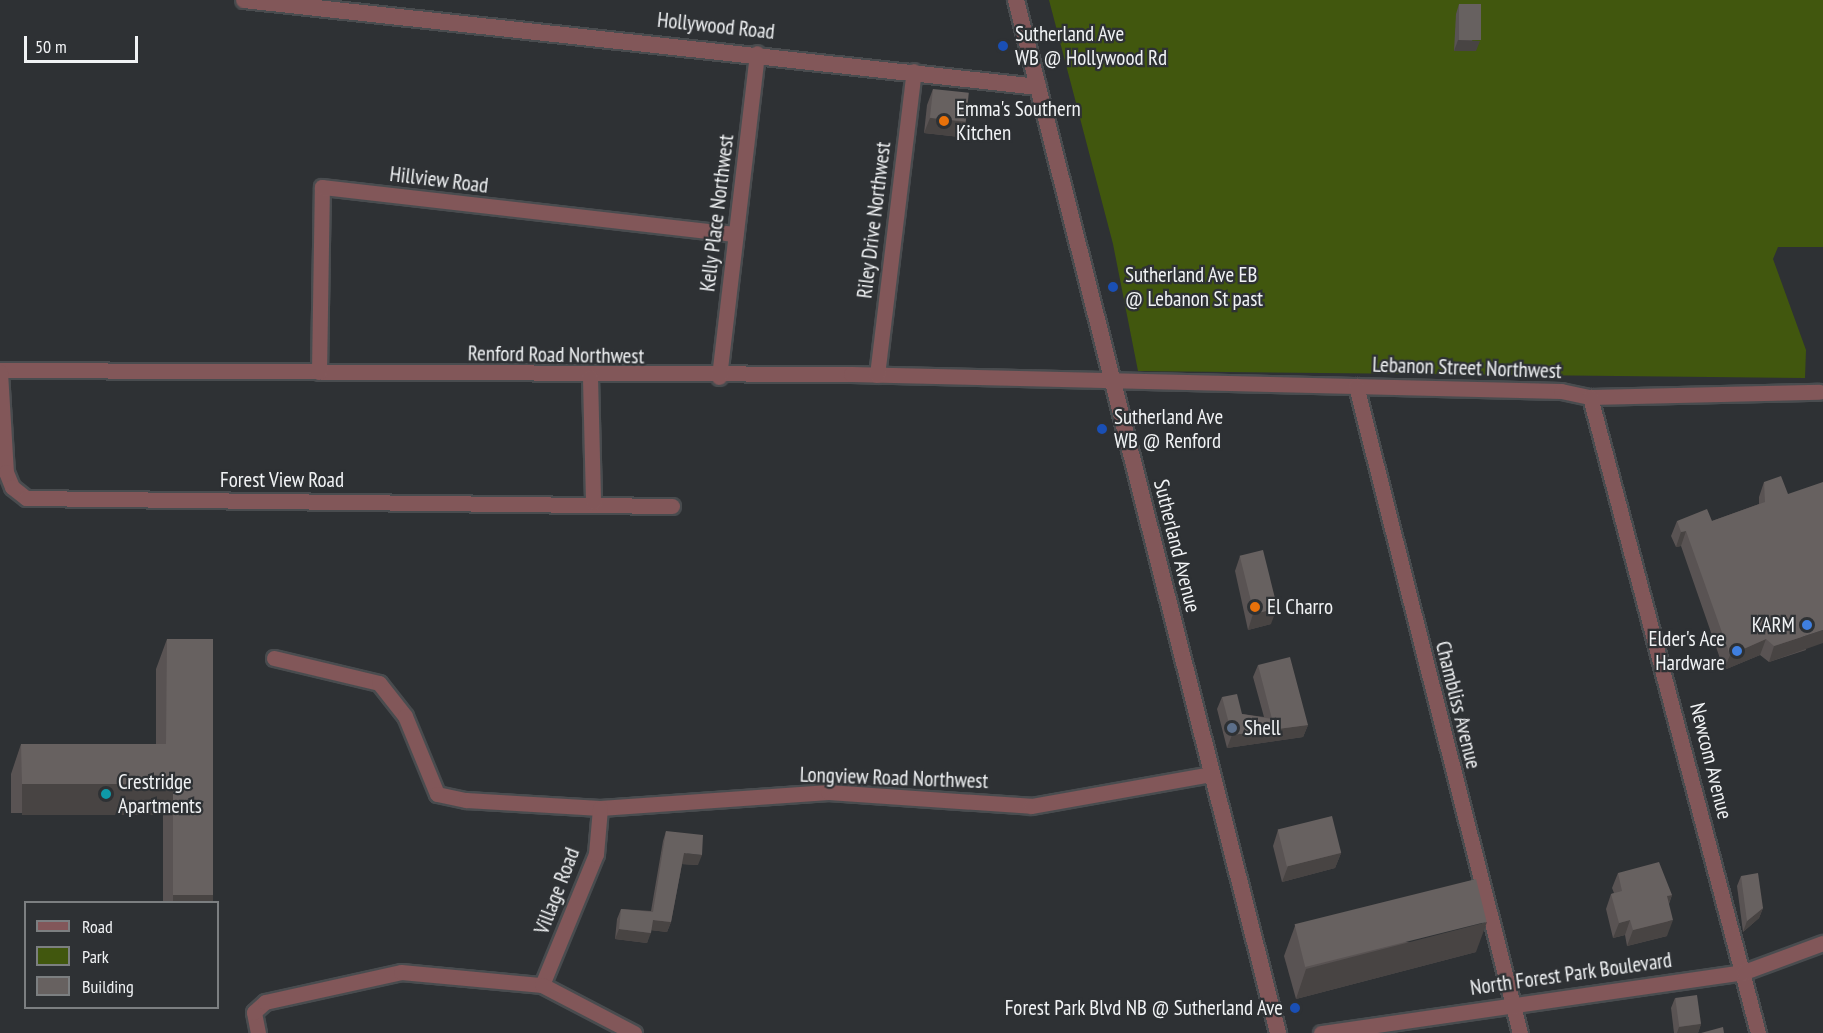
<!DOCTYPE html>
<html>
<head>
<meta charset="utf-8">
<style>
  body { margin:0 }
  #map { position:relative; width:1823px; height:1033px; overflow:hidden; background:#2e3134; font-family:"PT Sans Narrow",sans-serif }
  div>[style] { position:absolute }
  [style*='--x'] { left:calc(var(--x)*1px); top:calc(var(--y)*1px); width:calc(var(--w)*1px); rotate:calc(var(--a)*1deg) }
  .green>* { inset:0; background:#41570e }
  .roads { filter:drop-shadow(2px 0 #494c4f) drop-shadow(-2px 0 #494c4f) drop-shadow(0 2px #494c4f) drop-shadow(0 -2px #494c4f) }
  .minor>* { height:15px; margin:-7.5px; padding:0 7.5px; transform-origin:7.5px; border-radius:7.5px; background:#825759 }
  .tertiary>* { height:16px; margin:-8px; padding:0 8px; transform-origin:8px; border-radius:8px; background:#825759 }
  .wall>* { inset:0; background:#595353 }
  .shaded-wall>* { inset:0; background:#484443; transform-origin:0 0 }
  .building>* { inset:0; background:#676160; transform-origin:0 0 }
  .dots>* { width:16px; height:16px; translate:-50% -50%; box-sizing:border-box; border:3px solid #2e3134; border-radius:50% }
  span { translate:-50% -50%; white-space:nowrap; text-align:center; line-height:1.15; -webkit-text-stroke:4.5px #2e3134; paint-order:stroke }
  .street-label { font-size:21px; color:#f1f3f5 }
  .poi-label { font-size:21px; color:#f1f3f5 }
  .left { translate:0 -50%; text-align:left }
  .right { translate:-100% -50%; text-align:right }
  .legend { position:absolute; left:24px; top:901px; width:195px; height:108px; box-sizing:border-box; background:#2e3134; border:2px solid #7c7f81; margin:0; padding:8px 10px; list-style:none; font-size:18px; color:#f1f3f5 }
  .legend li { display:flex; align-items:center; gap:12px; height:30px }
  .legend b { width:30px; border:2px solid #7c7f81 }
  .scale { position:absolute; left:24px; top:36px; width:114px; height:27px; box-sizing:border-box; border:3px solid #f1f3f5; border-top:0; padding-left:8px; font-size:18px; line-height:21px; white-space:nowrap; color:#f1f3f5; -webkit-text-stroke:4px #2e3134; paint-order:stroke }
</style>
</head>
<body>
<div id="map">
  <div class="green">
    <i style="clip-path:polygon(1049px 0,1823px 0,1823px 247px,1778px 247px,1773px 259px,1806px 350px,1805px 378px,1138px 371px,1113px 244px)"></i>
  </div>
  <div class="roads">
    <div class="minor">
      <i style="--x:0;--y:370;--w:851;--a:0.27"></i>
      <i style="--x:851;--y:374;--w:710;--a:1.37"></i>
      <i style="--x:1561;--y:391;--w:30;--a:12"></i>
      <i style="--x:1590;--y:397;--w:229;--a:-1.3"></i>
      <i style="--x:0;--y:372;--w:100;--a:86.6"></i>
      <i style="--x:6;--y:472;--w:16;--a:68"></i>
      <i style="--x:12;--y:487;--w:18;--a:38"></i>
      <i style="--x:26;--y:498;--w:646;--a:0.71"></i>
      <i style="--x:319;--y:372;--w:185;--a:-89.1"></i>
      <i style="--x:322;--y:187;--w:416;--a:6.5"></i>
      <i style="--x:877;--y:375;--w:306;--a:-83.1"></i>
      <i style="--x:590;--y:377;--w:125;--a:88.6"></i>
      <i style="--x:719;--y:377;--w:326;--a:-83.3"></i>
      <i style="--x:1356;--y:386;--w:667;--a:75.78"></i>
      <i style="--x:1590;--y:397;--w:658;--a:75.2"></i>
      <i style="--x:274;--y:658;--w:108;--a:13.4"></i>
      <i style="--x:379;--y:683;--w:42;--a:51.8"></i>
      <i style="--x:405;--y:716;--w:84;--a:67.7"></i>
      <i style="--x:437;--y:794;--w:30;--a:12"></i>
      <i style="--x:466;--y:800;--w:134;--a:3.4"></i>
      <i style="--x:600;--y:808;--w:229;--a:-4"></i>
      <i style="--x:828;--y:792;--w:203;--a:3.9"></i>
      <i style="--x:1031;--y:806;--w:182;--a:-10.1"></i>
      <i style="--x:542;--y:985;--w:142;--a:-67.6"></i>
      <i style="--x:596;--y:854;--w:46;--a:-85"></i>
      <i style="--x:258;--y:1033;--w:21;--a:-101"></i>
      <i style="--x:254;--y:1012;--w:15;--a:-42"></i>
      <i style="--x:265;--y:1002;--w:139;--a:-12.4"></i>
      <i style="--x:401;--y:972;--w:142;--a:5.3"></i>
      <i style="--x:542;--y:985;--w:104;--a:27.6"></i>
      <i style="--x:1321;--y:1033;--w:427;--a:-8.2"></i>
      <i style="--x:1744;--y:972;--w:84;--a:-20.2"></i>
    </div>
    <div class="tertiary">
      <i style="--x:244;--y:0;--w:799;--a:6.25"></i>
      <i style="--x:1016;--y:0;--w:1066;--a:75.77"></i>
    </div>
  </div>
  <div class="wall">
    <i style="clip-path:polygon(1459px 4px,1476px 51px,1454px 51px,1456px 14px)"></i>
    <i style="clip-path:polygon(933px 89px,966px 122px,960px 137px,924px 133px,927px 105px)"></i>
    <i style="clip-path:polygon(1764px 482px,1806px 650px,1769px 662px,1760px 655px,1724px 670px,1681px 546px,1676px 547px,1671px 536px,1677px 521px,1712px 521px,1759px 504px,1759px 497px)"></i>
    <i style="clip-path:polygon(1240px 556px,1271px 624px,1248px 630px,1235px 571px)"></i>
    <i style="clip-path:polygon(167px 639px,213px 895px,210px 903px,163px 903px,163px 813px,11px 813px,11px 774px,21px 744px,156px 744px,156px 669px)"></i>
    <i style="clip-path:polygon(1258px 665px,1308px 725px,1303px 737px,1227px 748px,1217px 709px,1222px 697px,1242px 714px,1264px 717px,1253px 677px)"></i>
    <i style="clip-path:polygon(1278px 830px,1341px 853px,1335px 868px,1282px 882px,1273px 846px)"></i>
    <i style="clip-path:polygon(666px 831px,698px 865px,682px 864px,671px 922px,667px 932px,651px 930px,647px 943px,615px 939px,617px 919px,621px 909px,651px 911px,663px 841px)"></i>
    <i style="clip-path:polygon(1618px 873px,1672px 895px,1669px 904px,1667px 936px,1627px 946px,1625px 935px,1613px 938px,1606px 909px,1611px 894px,1614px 893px,1612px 888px)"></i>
    <i style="clip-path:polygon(1741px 876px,1763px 908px,1759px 918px,1743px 932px,1737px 886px)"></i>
    <i style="clip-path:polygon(1295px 926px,1476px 952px,1296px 999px,1284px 956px)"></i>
    <i style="clip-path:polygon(1675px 998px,1701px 1024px,1698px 1033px,1674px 1033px,1671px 1008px)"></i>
  </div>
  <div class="shaded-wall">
    <i style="clip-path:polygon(1458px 40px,1480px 41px,1476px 51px,1454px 51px)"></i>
    <i style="clip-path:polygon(930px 118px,966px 122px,960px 137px,924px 133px)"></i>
    <i style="clip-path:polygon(1686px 531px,1681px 546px,1676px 547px,1681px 532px)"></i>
    <i style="clip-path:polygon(1277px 608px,1271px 624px,1248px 630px,1253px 614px)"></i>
    <i style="clip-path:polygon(1823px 630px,1823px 643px,1769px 662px,1774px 646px)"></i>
    <i style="clip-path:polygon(1766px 639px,1760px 655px,1724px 670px,1730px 655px)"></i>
    <i style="clip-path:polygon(1308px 725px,1303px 737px,1227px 748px,1232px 735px)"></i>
    <i style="left:22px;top:784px;width:151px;height:31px"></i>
    <i style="clip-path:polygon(684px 853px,702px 855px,698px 865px,680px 864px)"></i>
    <i style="clip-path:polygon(1341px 853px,1335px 868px,1282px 882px,1288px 866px)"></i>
    <i style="left:173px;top:895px;width:40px;height:8px"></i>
    <i style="clip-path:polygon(1672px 895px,1666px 910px,1667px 896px)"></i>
    <i style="clip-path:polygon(1763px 908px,1759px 918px,1743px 932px,1747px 921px)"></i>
    <i style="clip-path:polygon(653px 920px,671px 922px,667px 932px,649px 930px)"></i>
    <i style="clip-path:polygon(1630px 920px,1625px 935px,1613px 938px,1619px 923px)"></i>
    <i style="clip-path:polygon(1673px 920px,1667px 936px,1627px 946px,1633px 930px)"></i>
    <i style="clip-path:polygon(1487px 922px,1476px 952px,1296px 999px,1306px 969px)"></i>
    <i style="clip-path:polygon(619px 929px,651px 933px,647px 943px,615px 939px)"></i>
    <i style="clip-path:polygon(1701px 1024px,1698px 1033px,1677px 1033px,1679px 1027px)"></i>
  </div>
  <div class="building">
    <i style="left:1459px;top:4px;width:22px;height:36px"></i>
    <i style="left:933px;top:89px;width:36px;height:29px;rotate:6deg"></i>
    <i style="clip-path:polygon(1781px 476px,1788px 494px,1823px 482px,1823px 630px,1774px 646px,1766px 639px,1730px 655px,1686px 531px,1681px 532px,1677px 521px,1707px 509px,1712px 521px,1765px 502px,1764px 482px)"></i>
    <i style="left:1263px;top:550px;width:60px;height:24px;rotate:76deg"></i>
    <i style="clip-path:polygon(167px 639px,213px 639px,213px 895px,173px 895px,173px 784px,22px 784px,21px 744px,166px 744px)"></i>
    <i style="clip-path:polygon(1290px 657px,1308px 725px,1232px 735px,1222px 697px,1237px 694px,1242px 714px,1272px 719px,1258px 665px)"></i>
    <i style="left:1332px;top:816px;width:38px;height:56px;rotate:76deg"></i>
    <i style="clip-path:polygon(666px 831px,703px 835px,702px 855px,684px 853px,671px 922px,653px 920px,651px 933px,619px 929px,621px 909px,653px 912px)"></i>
    <i style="clip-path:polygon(1659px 862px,1672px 895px,1667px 896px,1673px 920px,1633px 930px,1630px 920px,1619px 923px,1611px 894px,1622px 891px,1618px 873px)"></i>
    <i style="clip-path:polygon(1758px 873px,1763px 908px,1747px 921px,1741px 876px)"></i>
    <i style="left:1476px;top:879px;width:44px;height:187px;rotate:76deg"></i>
    <i style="left:1697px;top:995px;width:29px;height:22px;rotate:82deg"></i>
    <i style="clip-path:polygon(1723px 1027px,1724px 1033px,1701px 1033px)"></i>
  </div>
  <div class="dots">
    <i style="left:1003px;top:46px;background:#1a4fb4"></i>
    <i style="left:944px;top:121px;background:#e8710a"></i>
    <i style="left:1113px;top:287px;background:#1a4fb4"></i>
    <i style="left:1102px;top:429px;background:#1a4fb4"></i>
    <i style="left:1255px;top:607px;background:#e8710a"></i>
    <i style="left:1807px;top:625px;background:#3f7fe0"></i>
    <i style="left:1737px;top:651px;background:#3f7fe0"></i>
    <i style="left:1232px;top:728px;background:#5c6f8a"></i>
    <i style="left:106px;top:794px;background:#0f9aa8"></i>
    <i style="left:1295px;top:1008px;background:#1a4fb4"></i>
  </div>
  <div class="street-label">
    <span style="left:716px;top:26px;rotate:6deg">Hollywood Road</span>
    <span style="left:439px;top:180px;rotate:7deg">Hillview Road</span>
    <span style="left:717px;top:213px;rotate:-83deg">Kelly Place Northwest</span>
    <span style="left:874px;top:220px;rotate:-83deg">Riley Drive Northwest</span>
    <span style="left:556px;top:355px;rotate:1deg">Renford Road Northwest</span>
    <span style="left:1467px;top:368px;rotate:2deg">Lebanon Street Northwest</span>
    <span style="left:282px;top:480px">Forest View Road</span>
    <span style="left:1177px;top:546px;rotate:76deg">Sutherland Avenue</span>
    <span style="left:1458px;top:705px;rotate:76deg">Chambliss Avenue</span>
    <span style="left:1711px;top:761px;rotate:76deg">Newcom Avenue</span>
    <span style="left:894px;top:778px;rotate:2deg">Longview Road Northwest</span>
    <span style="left:557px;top:891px;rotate:-69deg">Village Road</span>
    <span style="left:1571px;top:974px;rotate:-8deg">North Forest Park Boulevard</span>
  </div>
  <div class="poi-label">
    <span class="left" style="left:1015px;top:46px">Sutherland Ave<br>WB @ Hollywood Rd</span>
    <span class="left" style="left:956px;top:121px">Emma's Southern<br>Kitchen</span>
    <span class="left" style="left:1125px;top:287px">Sutherland Ave EB<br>@ Lebanon St past</span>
    <span class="left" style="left:1114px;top:429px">Sutherland Ave<br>WB @ Renford</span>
    <span class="left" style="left:1267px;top:607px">El Charro</span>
    <span class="right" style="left:1795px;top:625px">KARM</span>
    <span class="right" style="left:1725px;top:651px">Elder's Ace<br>Hardware</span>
    <span class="left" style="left:1244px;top:728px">Shell</span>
    <span class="left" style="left:118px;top:794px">Crestridge<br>Apartments</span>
    <span class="right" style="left:1283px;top:1008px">Forest Park Blvd NB @ Sutherland Ave</span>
  </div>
  <ul class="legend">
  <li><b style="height:8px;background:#825759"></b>Road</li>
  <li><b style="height:16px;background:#41570e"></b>Park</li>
  <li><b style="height:16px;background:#676160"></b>Building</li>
  </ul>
  <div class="scale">50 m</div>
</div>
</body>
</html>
